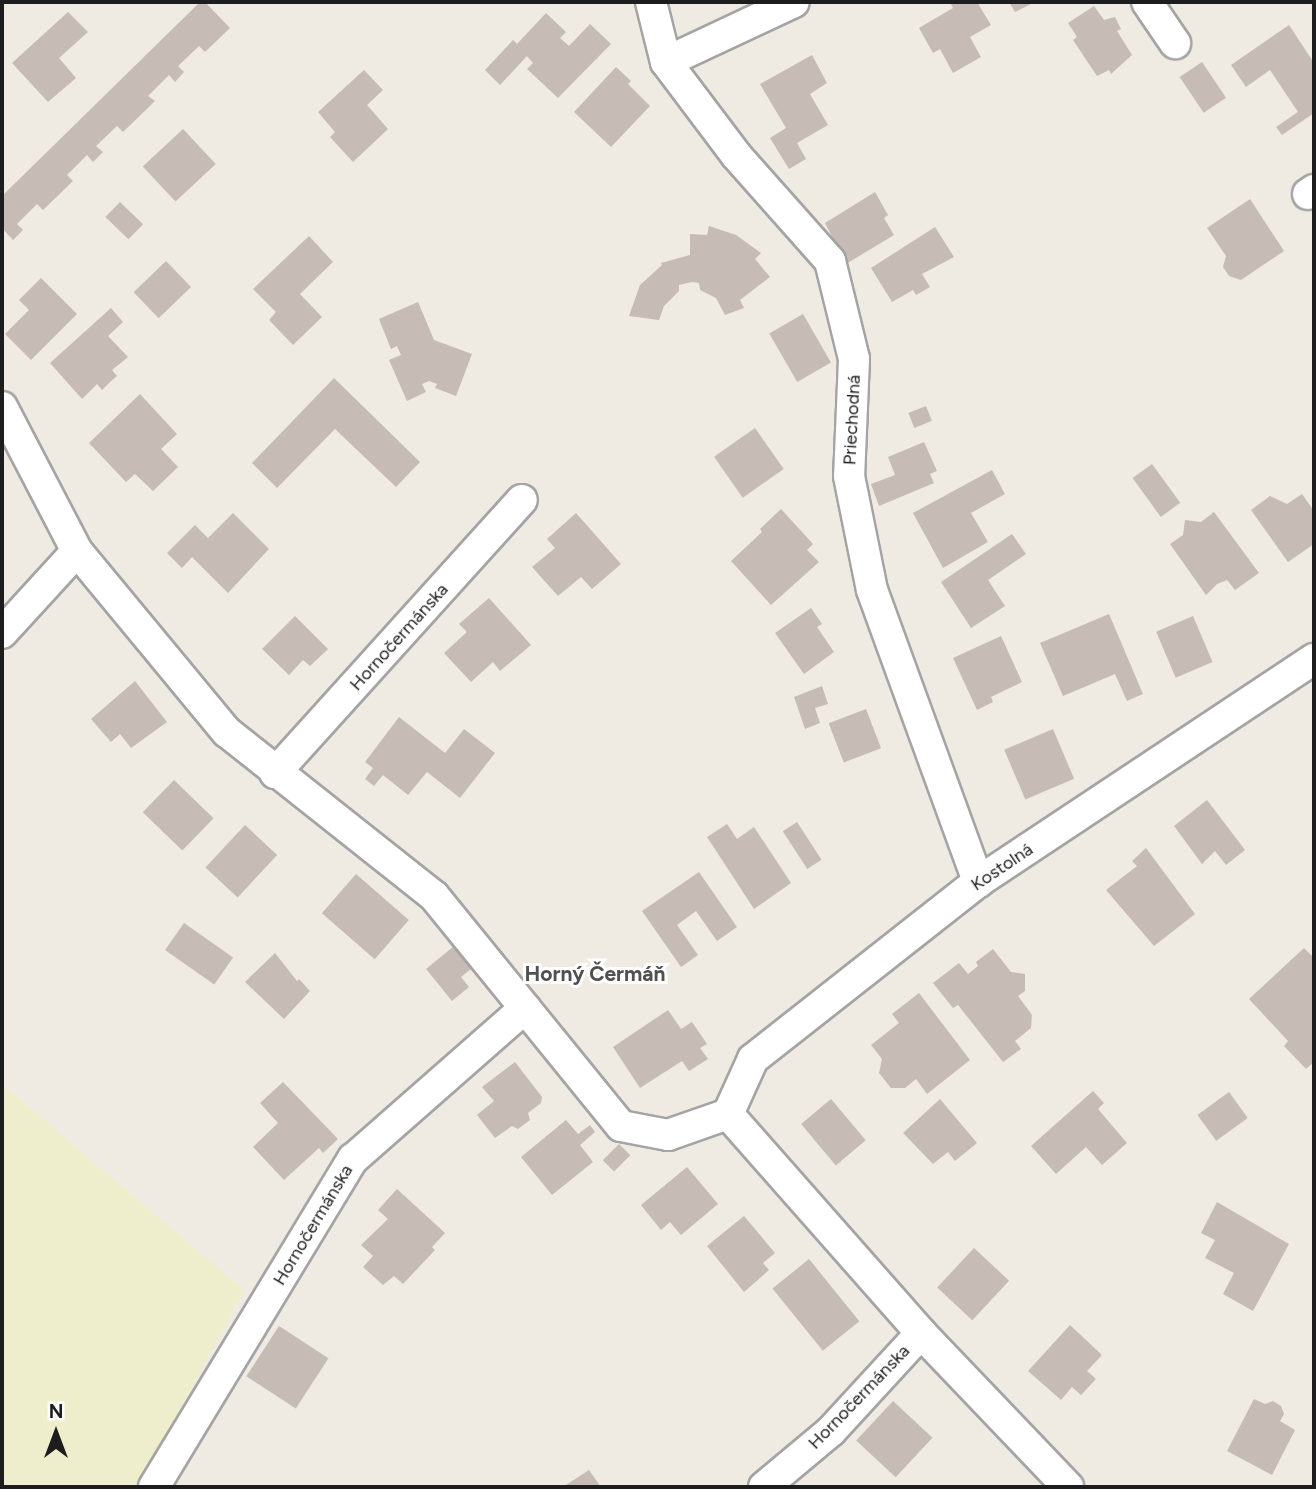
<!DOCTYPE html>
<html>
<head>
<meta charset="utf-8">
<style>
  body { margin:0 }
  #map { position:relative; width:1316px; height:1489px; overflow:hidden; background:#efeae2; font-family:Figtree,sans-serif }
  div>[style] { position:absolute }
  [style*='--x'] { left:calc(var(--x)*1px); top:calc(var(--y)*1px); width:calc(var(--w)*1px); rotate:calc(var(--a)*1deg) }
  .farmland>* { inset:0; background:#efeecc }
  .building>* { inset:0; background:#c7bbb5; transform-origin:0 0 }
  .roads { filter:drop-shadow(2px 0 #a4a4a4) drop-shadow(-2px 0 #a4a4a4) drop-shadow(0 2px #a4a4a4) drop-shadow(0 -2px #a4a4a4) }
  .street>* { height:30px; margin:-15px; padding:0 15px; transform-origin:15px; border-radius:15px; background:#fff }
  span { translate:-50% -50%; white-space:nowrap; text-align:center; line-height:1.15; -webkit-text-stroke:6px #fff; paint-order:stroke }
  .street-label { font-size:18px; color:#1d1d1d }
  .quarter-label { font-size:21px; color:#505050; font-weight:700 }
  .frame { position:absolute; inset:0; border:4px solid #1d1d1d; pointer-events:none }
  .north { position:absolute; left:21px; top:1398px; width:70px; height:70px; -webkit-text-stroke:5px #fff; paint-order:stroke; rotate:0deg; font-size:19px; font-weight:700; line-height:28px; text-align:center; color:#1d1d1d }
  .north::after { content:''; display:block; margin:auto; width:24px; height:32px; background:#1d1d1d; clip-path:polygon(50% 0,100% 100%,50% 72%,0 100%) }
</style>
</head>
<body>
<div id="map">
  <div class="farmland">
    <i style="clip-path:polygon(2px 1084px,244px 1290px,138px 1487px,2px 1487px)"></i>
  </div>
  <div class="building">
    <i style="clip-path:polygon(200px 2px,205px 2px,230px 28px,205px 52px,199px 46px,178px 66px,184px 72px,175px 82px,169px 75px,148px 96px,155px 101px,123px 132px,117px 126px,96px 146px,103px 152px,93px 162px,87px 155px,67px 175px,73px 181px,43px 210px,37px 204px,17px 224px,23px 230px,13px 240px,2px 228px,2px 196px)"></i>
    <i style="clip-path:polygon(950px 2px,977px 2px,991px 25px,970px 37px,981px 57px,953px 73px,940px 49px,933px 53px,919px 28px,953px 8px)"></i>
    <i style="clip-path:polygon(1009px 2px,1035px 2px,1015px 12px)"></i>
    <i style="clip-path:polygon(1094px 6px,1104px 20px,1115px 17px,1121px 29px,1117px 31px,1132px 55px,1111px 74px,1109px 70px,1097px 76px,1073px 40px,1077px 37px,1068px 23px)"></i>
    <i style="clip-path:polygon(68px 12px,88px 32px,59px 58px,76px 78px,48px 102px,12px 63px)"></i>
    <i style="clip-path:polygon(546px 13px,566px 32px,560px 38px,569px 46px,590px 24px,611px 44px,558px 98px,527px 69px,533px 63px,527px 56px,500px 85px,485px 70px,513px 40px,517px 44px)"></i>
    <i style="clip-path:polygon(1289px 25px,1314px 63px,1314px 113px,1282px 135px,1276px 127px,1298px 112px,1270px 70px,1246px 87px,1231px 65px)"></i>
    <i style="clip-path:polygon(812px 55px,827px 83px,810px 94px,828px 125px,797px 143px,806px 159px,789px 169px,770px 138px,786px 128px,760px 84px)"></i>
    <i style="left:1202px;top:62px;width:43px;height:27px;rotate:56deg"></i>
    <i style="clip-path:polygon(616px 67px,631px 81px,628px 84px,650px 106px,611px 147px,574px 112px)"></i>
    <i style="clip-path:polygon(364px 70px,383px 90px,367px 105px,388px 129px,353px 162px,330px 137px,335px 132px,318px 112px)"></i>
    <i style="left:183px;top:129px;width:48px;height:55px;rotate:47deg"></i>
    <i style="clip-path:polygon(875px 192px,888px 215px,884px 218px,894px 235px,846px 264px,825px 223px)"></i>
    <i style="clip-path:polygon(1250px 199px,1284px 251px,1241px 280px,1229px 276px,1223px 267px,1226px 256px,1207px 228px)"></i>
    <i style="left:120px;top:202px;width:32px;height:21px;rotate:44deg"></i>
    <i style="clip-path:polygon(709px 226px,736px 235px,761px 253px,755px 259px,770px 277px,740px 300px,744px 308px,725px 315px,716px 298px,700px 290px,699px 283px,692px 282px,679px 285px,679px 291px,664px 306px,659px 320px,629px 316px,640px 285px,662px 265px,661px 263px,690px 255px,690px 234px,707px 235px)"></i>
    <i style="clip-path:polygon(935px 227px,954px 257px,922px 274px,930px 287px,916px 295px,913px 290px,892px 302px,871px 268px)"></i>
    <i style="clip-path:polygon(309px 236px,333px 262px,300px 294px,322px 317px,293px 345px,269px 320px,276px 312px,253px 289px)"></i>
    <i style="left:166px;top:261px;width:36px;height:45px;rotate:46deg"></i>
    <i style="clip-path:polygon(41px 278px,77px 314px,31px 360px,5px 334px,29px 310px,19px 300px)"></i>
    <i style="clip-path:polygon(418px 302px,434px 340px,472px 354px,456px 396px,435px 388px,437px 384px,429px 381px,422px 384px,426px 392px,407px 401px,389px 360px,401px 355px,397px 346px,391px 349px,379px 319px)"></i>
    <i style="clip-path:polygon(111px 308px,123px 322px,108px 336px,128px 357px,112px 370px,117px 376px,109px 383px,102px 390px,97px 384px,82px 399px,50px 363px)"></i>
    <i style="left:803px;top:314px;width:56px;height:39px;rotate:60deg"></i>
    <i style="clip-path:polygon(334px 378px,420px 462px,396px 487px,335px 429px,277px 488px,252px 463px)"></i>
    <i style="clip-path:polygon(140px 394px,177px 434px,161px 449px,178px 467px,153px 491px,135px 474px,126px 482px,89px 443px)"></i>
    <i style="left:926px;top:406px;width:16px;height:19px;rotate:68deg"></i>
    <i style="left:755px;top:428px;width:50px;height:50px;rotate:55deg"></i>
    <i style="clip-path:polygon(924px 442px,937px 471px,930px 474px,934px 483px,879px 506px,871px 484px,895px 475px,888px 457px)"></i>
    <i style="left:1152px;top:464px;width:48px;height:24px;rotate:54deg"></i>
    <i style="clip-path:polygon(992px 470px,1005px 494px,971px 513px,988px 542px,943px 568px,913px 513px)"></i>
    <i style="clip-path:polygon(1302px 494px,1314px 511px,1314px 544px,1288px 562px,1251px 510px,1270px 496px,1287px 504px)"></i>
    <i style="clip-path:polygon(781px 509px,813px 544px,807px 550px,819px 562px,771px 605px,731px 561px,762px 532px,760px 529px)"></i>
    <i style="clip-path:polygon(1214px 512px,1259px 573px,1235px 590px,1227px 580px,1217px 584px,1206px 595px,1170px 544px,1183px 535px,1185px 520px,1201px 522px)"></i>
    <i style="clip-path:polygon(233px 513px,269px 549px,228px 593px,192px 557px,182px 568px,167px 553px,195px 525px,208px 538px)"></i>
    <i style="clip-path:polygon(576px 513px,621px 564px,592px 589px,581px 577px,558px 596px,532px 567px,555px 548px,547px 539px)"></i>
    <i style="clip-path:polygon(1012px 534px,1026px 554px,988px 580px,1005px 606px,971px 628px,941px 582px)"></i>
    <i style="clip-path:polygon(489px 598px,531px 645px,500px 671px,493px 662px,471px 682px,444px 653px,467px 632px,459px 624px)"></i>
    <i style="clip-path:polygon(811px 608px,822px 624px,817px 627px,834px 652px,804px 674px,775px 633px)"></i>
    <i style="clip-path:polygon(1109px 614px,1143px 694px,1127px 701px,1115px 674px,1063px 696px,1040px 643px)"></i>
    <i style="clip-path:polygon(295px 616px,328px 649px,310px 666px,303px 660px,289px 675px,262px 649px)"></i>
    <i style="left:1193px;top:616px;width:50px;height:40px;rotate:67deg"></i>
    <i style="clip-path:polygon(1001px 636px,1022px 682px,991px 697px,993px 702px,977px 710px,953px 658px)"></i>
    <i style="clip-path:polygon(135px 681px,167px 722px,131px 748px,120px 734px,111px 742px,91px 719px)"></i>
    <i style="clip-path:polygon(822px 686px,828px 704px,815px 708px,820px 723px,805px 729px,794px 697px)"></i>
    <i style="left:866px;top:709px;width:42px;height:40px;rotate:69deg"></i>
    <i style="clip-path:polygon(399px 717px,445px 753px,464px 729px,495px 753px,460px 798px,427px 772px,408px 795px,383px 775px,374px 786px,365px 779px,373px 768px,365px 762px)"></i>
    <i style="left:1053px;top:729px;width:54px;height:53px;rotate:67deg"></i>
    <i style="left:174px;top:780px;width:55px;height:45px;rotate:44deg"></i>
    <i style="clip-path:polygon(1207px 800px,1245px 850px,1226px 865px,1215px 851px,1202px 864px,1174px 826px)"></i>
    <i style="left:797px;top:822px;width:45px;height:17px;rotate:57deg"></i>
    <i style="clip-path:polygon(727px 824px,737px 839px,754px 827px,791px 883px,754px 909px,707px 837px)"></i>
    <i style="left:245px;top:825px;width:44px;height:58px;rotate:43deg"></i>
    <i style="clip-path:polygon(1146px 848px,1195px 914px,1154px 946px,1106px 890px,1137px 866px,1132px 861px)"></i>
    <i style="clip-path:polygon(699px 872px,737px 927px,717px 941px,696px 911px,677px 925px,698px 955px,681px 967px,642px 911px)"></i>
    <i style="left:356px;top:874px;width:70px;height:52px;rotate:41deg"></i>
    <i style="left:184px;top:923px;width:60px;height:33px;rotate:35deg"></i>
    <i style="clip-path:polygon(459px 942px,477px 964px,461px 977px,469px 987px,452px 1001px,426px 969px)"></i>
    <i style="clip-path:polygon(1304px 948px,1314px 958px,1314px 1062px,1306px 1069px,1284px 1046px,1288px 1041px,1249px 999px)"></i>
    <i style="clip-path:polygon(993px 949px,1011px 972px,1025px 974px,1025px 991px,1018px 996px,1032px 1015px,1031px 1028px,1015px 1041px,1021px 1049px,1003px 1062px,958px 1005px,953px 1008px,933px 983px,959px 963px,968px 974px,978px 966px,976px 962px)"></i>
    <i style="clip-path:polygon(275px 953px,297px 981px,299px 979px,310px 991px,284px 1019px,245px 982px)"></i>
    <i style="clip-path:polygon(919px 993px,970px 1060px,927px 1094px,916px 1079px,905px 1088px,891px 1088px,879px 1073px,882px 1059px,871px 1045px,899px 1023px,892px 1014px)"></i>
    <i style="clip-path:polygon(668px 1010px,681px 1029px,692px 1022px,707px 1044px,700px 1048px,708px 1059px,689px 1071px,682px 1061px,640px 1088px,613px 1047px)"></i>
    <i style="clip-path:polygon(515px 1062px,542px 1097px,541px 1103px,528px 1113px,530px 1120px,518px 1129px,512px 1126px,495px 1138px,477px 1115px,494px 1101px,482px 1087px)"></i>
    <i style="clip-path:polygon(283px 1082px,338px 1139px,323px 1153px,319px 1148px,284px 1180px,253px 1147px,278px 1123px,260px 1103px)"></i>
    <i style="clip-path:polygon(1093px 1091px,1104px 1103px,1098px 1109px,1127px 1143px,1102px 1165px,1086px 1147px,1056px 1174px,1031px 1146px)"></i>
    <i style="left:1229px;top:1092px;width:32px;height:39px;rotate:54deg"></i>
    <i style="left:831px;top:1099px;width:54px;height:39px;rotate:50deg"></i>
    <i style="clip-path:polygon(940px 1099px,977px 1143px,955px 1161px,948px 1152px,933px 1164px,903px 1133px)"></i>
    <i style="clip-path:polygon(566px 1120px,578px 1134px,590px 1125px,595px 1132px,580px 1145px,593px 1162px,552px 1195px,521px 1157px)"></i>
    <i style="left:619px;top:1144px;width:16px;height:23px;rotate:45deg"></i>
    <i style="clip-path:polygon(687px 1167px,718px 1204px,681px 1235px,670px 1222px,661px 1230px,641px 1205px)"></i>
    <i style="clip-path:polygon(397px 1189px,445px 1233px,432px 1247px,435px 1250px,403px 1284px,394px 1276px,383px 1285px,363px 1267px,373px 1256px,361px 1245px,388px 1219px,378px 1210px)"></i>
    <i style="clip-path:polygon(1217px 1202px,1289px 1244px,1253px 1311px,1223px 1294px,1234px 1273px,1205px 1258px,1215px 1240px,1201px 1233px)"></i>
    <i style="clip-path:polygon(744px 1216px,775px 1253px,763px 1263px,769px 1270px,744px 1292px,707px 1246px)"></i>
    <i style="left:974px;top:1248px;width:48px;height:54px;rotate:43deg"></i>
    <i style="left:809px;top:1259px;width:80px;height:47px;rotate:51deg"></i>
    <i style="clip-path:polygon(1070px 1325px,1102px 1355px,1087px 1371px,1096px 1379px,1081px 1395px,1072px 1387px,1061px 1400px,1028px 1371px)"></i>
    <i style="left:279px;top:1326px;width:59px;height:60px;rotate:33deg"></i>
    <i style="clip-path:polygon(1254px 1399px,1265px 1404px,1273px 1401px,1281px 1406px,1284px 1414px,1280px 1421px,1295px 1430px,1272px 1475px,1227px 1451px)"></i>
    <i style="left:893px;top:1401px;width:54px;height:54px;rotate:43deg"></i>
    <i style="clip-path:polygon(589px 1470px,601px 1487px,563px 1487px)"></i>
  </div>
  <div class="roads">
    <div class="street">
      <i style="--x:651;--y:2;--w:62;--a:76"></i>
      <i style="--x:666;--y:62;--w:116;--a:53"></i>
      <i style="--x:736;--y:155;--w:142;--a:48.4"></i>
      <i style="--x:830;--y:261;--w:101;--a:76.2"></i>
      <i style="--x:854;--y:359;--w:117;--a:92.4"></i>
      <i style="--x:849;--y:476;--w:116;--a:78.6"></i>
      <i style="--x:872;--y:590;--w:311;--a:70"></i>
      <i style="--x:1147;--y:2;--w:50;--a:55.7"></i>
      <i style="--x:666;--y:62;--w:141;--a:-25.1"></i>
      <i style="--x:1308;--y:194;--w:7;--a:-34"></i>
      <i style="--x:2;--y:407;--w:162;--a:62.5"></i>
      <i style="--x:77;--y:551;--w:235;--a:50.4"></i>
      <i style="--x:227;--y:732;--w:264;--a:38.4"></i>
      <i style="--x:434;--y:896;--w:296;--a:50.9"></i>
      <i style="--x:621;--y:1126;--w:48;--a:10.8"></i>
      <i style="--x:668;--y:1135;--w:64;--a:-19.3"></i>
      <i style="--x:2;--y:633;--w:111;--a:-47.6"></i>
      <i style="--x:275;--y:773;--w:368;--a:-47.9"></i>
      <i style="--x:728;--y:1114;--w:60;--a:-65.6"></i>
      <i style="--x:753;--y:1059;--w:286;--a:-38.2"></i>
      <i style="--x:978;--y:882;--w:403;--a:-33.6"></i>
      <i style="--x:728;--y:1114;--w:292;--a:48.6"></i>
      <i style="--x:921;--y:1333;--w:213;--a:46.3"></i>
      <i style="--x:154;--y:1487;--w:384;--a:-58.8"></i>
      <i style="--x:353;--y:1159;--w:229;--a:-41.3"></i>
      <i style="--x:764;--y:1487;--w:87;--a:-39.9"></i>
      <i style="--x:831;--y:1431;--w:133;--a:-47.4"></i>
    </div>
  </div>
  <div class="street-label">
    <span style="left:852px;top:420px;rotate:-87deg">Priechodná</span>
    <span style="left:399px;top:637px;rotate:-48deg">Hornočermánska</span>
    <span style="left:1002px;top:867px;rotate:-34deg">Kostolná</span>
    <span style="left:313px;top:1225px;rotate:-59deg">Hornočermánska</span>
    <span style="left:859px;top:1397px;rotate:-46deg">Hornočermánska</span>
  </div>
  <div class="quarter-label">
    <span style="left:595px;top:974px">Horný Čermáň</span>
  </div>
  <div class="frame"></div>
  <div class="north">N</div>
</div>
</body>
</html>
